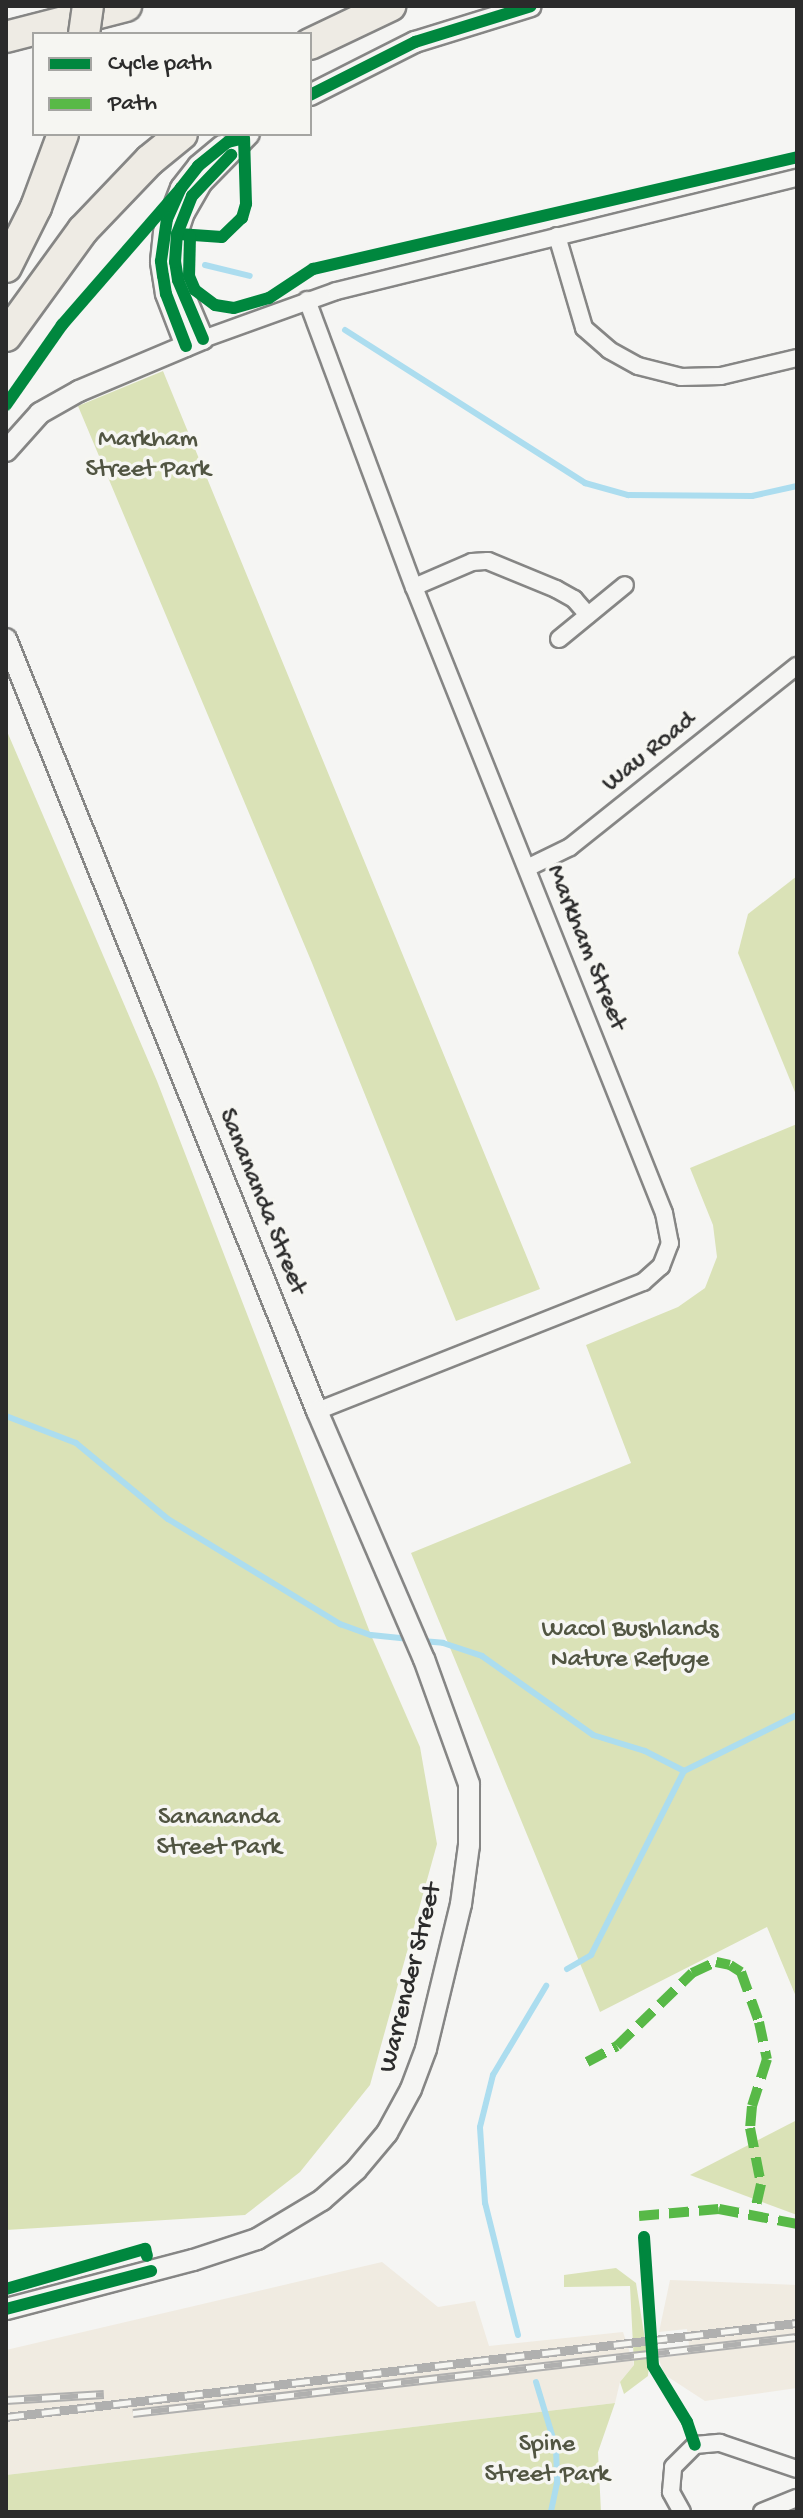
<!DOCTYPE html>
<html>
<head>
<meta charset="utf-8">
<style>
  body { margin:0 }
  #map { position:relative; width:803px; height:2518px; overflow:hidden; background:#f5f5f3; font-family:"Gochi Hand",sans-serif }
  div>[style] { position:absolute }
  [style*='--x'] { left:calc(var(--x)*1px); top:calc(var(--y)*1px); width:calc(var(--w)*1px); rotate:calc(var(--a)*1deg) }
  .built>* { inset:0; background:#f0ebe1 }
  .green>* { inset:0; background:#dae2b7 }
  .stream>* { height:6px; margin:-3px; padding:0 3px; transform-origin:3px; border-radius:3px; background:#acddef }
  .roads { filter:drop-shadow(2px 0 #868685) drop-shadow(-2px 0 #868685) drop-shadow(0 2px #868685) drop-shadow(0 -2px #868685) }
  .minor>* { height:16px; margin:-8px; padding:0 8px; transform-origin:8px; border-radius:8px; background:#f5f5f3 }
  .tertiary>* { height:20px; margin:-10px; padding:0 10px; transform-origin:10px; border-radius:10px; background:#f5f5f3 }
  .motorway>* { height:30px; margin:-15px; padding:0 15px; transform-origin:15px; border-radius:15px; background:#eeebe4 }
  .rail>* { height:9px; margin-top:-4.5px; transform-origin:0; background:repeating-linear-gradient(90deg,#f6f6f2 0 18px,#b0b0af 0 36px); box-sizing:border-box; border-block:2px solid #b0b0af }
  .bridges { filter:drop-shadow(2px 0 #868685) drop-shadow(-2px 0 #868685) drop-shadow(0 2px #868685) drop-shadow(0 -2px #868685) }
  .motorway-bridge>* { height:30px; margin:-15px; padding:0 15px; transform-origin:15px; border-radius:15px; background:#eeebe4 }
  .quiet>* { height:10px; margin-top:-5px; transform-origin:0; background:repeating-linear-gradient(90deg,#58b947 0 20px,transparent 0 30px) }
  .cycleway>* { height:12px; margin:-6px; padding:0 6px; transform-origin:6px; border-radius:6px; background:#00873e }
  span { translate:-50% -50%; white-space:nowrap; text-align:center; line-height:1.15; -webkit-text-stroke:7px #f6f6f2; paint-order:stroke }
  .park-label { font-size:26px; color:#515542 }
  .street-label { font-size:26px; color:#2b2b2b }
  .frame { position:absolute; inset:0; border:8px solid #2b2b2b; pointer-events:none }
  .legend { position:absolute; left:32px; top:32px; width:280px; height:104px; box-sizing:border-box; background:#f6f6f2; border:2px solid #a5a5a2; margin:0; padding:10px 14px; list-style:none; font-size:24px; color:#2b2b2b }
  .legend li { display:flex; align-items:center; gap:16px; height:40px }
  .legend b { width:40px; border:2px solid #a5a5a2 }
</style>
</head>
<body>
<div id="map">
  <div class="built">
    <i style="clip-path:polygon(382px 2262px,438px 2307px,475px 2301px,489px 2346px,623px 2332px,634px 2365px,620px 2382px,615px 2403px,6px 2475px,6px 2350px)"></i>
    <i style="clip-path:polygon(670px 2280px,797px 2285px,797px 2388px,705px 2401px,665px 2375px,658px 2358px,690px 2354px,687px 2329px,659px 2332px)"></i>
  </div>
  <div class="green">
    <i style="clip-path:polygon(163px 371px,540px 1289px,456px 1321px,312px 963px,78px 406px)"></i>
    <i style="clip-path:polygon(6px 729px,157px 1081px,371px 1635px,420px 1747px,437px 1844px,370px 2085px,300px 2172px,245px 2215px,6px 2230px)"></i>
    <i style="clip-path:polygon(797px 876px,797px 1097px,738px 953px,748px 914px)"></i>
    <i style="clip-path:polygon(797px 1124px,797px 1999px,767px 1927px,600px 2012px,411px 1553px,631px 1463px,586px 1345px,678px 1307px,705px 1288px,717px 1257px,713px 1225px,690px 1168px)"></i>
    <i style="clip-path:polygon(797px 2120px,797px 2215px,690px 2175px)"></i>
    <i style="clip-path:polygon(616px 2268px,636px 2283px,649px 2365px,648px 2376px,624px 2394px,620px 2382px,634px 2365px,630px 2286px,564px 2287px,564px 2275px)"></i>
    <i style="clip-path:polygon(615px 2403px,598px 2452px,601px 2512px,6px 2512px,6px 2475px)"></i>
  </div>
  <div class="stream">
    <i style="--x:205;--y:265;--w:46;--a:13.7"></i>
    <i style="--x:345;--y:330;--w:285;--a:32.5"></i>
    <i style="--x:585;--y:483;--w:45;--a:15.6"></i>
    <i style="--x:628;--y:495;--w:124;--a:0.5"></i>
    <i style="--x:752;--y:496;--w:46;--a:-12.5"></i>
    <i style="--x:6;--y:1416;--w:75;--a:21.1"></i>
    <i style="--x:76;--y:1443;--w:119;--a:39.6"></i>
    <i style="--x:168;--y:1519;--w:202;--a:31.4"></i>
    <i style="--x:340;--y:1624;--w:33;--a:20"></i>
    <i style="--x:371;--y:1635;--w:39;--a:6"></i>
    <i style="--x:422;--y:1641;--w:21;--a:5"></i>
    <i style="--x:443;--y:1643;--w:41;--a:18.4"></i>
    <i style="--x:482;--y:1656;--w:136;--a:35.4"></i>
    <i style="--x:593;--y:1735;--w:54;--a:17.1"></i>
    <i style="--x:645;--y:1751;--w:44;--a:27.1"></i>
    <i style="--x:567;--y:1969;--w:28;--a:-30"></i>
    <i style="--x:591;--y:1955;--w:206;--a:-63.2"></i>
    <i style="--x:684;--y:1771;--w:126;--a:-26.4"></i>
    <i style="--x:518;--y:2335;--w:136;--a:-104"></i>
    <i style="--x:485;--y:2203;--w:76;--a:-93.8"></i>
    <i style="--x:480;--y:2127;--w:54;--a:-76"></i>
    <i style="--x:493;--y:2075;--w:104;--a:-59.2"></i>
    <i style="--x:536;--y:2382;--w:69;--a:73.1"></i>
    <i style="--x:556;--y:2448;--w:35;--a:88"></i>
    <i style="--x:557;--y:2483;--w:30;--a:102"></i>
  </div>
  <div class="roads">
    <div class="minor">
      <i style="--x:557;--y:236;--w:96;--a:73.6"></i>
      <i style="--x:584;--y:328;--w:33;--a:41"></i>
      <i style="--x:609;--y:350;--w:33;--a:29"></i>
      <i style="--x:638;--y:366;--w:44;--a:14.3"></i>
      <i style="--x:681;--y:377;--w:40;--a:-1.4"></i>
      <i style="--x:721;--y:376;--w:78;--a:-13.3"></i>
      <i style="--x:307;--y:300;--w:306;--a:69.6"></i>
      <i style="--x:414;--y:587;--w:674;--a:68.23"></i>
      <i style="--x:664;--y:1213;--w:31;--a:79"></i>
      <i style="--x:670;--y:1243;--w:25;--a:111"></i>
      <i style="--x:661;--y:1266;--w:24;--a:138"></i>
      <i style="--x:643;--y:1282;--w:351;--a:158.4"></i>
      <i style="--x:203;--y:339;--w:141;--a:-19.8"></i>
      <i style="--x:336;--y:291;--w:475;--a:-13.8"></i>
      <i style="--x:414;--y:587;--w:63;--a:-23.3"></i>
      <i style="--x:472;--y:562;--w:16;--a:-4"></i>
      <i style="--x:488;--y:561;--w:74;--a:22.4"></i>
      <i style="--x:556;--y:589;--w:21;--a:29"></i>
      <i style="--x:574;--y:599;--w:21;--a:49"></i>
      <i style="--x:559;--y:639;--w:85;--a:-39.3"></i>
      <i style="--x:527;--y:868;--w:48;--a:-26"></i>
      <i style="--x:570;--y:847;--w:290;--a:-38.6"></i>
      <i style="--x:682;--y:2512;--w:23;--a:-119"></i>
      <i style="--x:671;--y:2492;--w:25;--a:-85"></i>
      <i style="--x:673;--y:2467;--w:31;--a:-45"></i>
      <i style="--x:695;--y:2445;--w:25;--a:-5"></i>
      <i style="--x:720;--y:2443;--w:81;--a:18.7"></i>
      <i style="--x:762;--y:2512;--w:38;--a:-22"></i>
    </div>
    <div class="tertiary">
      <i style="--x:310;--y:95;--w:118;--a:-26.8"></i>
      <i style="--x:415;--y:42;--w:121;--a:-17.2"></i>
      <i style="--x:186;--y:346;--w:56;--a:-111"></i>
      <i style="--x:166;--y:294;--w:33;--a:-99"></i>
      <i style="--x:161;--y:261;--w:29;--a:-84"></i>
      <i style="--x:164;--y:232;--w:47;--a:-68.9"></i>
      <i style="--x:181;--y:188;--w:28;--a:-52"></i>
      <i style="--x:198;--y:166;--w:31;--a:-40"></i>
      <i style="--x:6;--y:451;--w:51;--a:-48.2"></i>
      <i style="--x:40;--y:413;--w:45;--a:-29.4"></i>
      <i style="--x:79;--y:391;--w:134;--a:-22.8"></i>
      <i style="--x:203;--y:339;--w:64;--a:-113"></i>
      <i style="--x:178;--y:280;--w:18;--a:-99"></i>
      <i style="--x:175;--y:262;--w:28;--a:-86"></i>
      <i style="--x:177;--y:234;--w:22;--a:-72"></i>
      <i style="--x:184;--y:213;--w:36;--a:-60"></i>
      <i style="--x:202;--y:182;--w:67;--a:-45.6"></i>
      <i style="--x:6;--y:639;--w:832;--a:68.06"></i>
      <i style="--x:317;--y:1411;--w:270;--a:66.7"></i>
      <i style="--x:424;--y:1659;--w:133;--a:70.2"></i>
      <i style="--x:469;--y:1784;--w:61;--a:90"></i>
      <i style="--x:469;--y:1845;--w:60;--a:97.7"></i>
      <i style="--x:461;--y:1904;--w:149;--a:103.6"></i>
      <i style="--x:426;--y:2049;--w:43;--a:110.6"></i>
      <i style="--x:411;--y:2089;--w:50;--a:118.6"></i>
      <i style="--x:387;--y:2133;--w:48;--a:130"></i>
      <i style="--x:356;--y:2170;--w:45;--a:138.6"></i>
      <i style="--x:322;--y:2200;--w:76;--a:149"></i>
      <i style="--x:257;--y:2239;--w:67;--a:161.8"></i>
      <i style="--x:193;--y:2260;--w:193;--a:165.3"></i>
    </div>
    <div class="motorway">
      <i style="--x:6;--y:37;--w:124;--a:-14.5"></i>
      <i style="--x:310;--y:44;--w:89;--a:-25.4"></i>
      <i style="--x:6;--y:267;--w:67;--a:-63.4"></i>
      <i style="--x:36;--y:207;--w:78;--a:-69.7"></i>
      <i style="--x:6;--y:336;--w:131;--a:-54"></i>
      <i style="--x:83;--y:230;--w:97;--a:-46.3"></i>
      <i style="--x:150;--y:160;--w:41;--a:-39.1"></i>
    </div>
  </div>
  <div class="rail">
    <i style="--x:6;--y:2400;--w:98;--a:-3.5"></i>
    <i style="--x:133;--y:2413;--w:668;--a:-6.53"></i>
    <i style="--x:6;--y:2417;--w:797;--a:-6.78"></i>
  </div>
  <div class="bridges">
    <div class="motorway-bridge">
      <i style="--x:84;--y:34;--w:28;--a:-82"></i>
    </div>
  </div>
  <div class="quiet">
    <i style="--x:587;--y:2062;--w:34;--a:-28"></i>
    <i style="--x:617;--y:2046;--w:105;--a:-44.2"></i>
    <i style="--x:692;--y:1973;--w:26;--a:-25"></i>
    <i style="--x:716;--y:1962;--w:14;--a:12"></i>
    <i style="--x:730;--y:1965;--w:13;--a:32"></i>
    <i style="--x:741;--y:1972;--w:53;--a:70.2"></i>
    <i style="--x:759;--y:2022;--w:38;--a:78"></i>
    <i style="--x:767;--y:2059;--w:49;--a:107.7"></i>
    <i style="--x:752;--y:2106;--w:22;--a:95"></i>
    <i style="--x:750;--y:2128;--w:57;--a:78.9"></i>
    <i style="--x:761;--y:2184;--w:32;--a:103"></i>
    <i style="--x:639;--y:2216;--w:80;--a:-5"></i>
    <i style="--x:719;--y:2209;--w:79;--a:10.9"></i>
  </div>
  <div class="cycleway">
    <i style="--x:310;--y:95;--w:118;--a:-26.8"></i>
    <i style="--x:415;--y:42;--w:121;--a:-17.2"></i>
    <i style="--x:179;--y:234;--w:43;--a:4"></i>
    <i style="--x:222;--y:237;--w:28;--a:-44"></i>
    <i style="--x:242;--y:218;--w:15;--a:-74"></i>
    <i style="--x:246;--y:204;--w:66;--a:-91.7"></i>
    <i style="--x:190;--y:236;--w:40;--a:91.4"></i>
    <i style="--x:189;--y:276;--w:15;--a:67"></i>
    <i style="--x:195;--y:290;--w:25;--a:37"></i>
    <i style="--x:215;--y:305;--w:19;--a:9"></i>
    <i style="--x:234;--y:308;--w:36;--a:-16"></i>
    <i style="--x:269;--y:298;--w:53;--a:-33.4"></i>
    <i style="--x:313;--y:269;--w:497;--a:-13"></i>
    <i style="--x:203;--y:339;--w:64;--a:-113"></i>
    <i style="--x:178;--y:280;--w:18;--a:-99"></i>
    <i style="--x:175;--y:262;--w:28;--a:-86"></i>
    <i style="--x:177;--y:234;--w:41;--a:-68.5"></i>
    <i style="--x:192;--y:196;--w:57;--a:-46.4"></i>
    <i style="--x:186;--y:346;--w:56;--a:-111"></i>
    <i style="--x:166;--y:294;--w:18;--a:-99"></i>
    <i style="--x:163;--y:276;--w:15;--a:-98"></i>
    <i style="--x:161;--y:261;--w:42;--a:-81.9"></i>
    <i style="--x:167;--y:219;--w:34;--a:-66"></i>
    <i style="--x:181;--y:188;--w:28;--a:-52"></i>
    <i style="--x:198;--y:166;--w:38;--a:-39"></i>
    <i style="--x:228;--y:142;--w:16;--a:-14"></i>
    <i style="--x:6;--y:405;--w:98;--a:-55"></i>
    <i style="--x:62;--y:325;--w:181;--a:-49"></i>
    <i style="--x:644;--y:2237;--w:129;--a:86"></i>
    <i style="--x:653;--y:2366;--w:66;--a:58.7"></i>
    <i style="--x:687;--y:2422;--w:24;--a:71"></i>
    <i style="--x:6;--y:2289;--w:145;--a:-16.1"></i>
    <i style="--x:145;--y:2249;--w:7;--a:74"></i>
    <i style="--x:6;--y:2309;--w:150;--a:-14.7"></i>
  </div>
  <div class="park-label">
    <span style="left:148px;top:456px">Markham<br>Street Park</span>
    <span style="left:630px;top:1646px">Wacol Bushlands<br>Nature Refuge</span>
    <span style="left:219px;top:1834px">Sanananda<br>Street Park</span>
    <span style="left:547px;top:2461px">Spine<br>Street Park</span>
  </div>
  <div class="street-label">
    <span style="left:650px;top:753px;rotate:-39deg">Wau Road</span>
    <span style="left:585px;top:948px;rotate:68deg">Markham Street</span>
    <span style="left:261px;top:1202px;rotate:68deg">Sanananda Street</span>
    <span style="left:412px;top:1978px;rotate:-76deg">Warrender Street</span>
  </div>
  <div class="frame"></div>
  <ul class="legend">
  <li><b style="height:10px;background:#00873e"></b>Cycle path</li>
  <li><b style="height:10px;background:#58b947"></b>Path</li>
  </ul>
</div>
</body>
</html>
